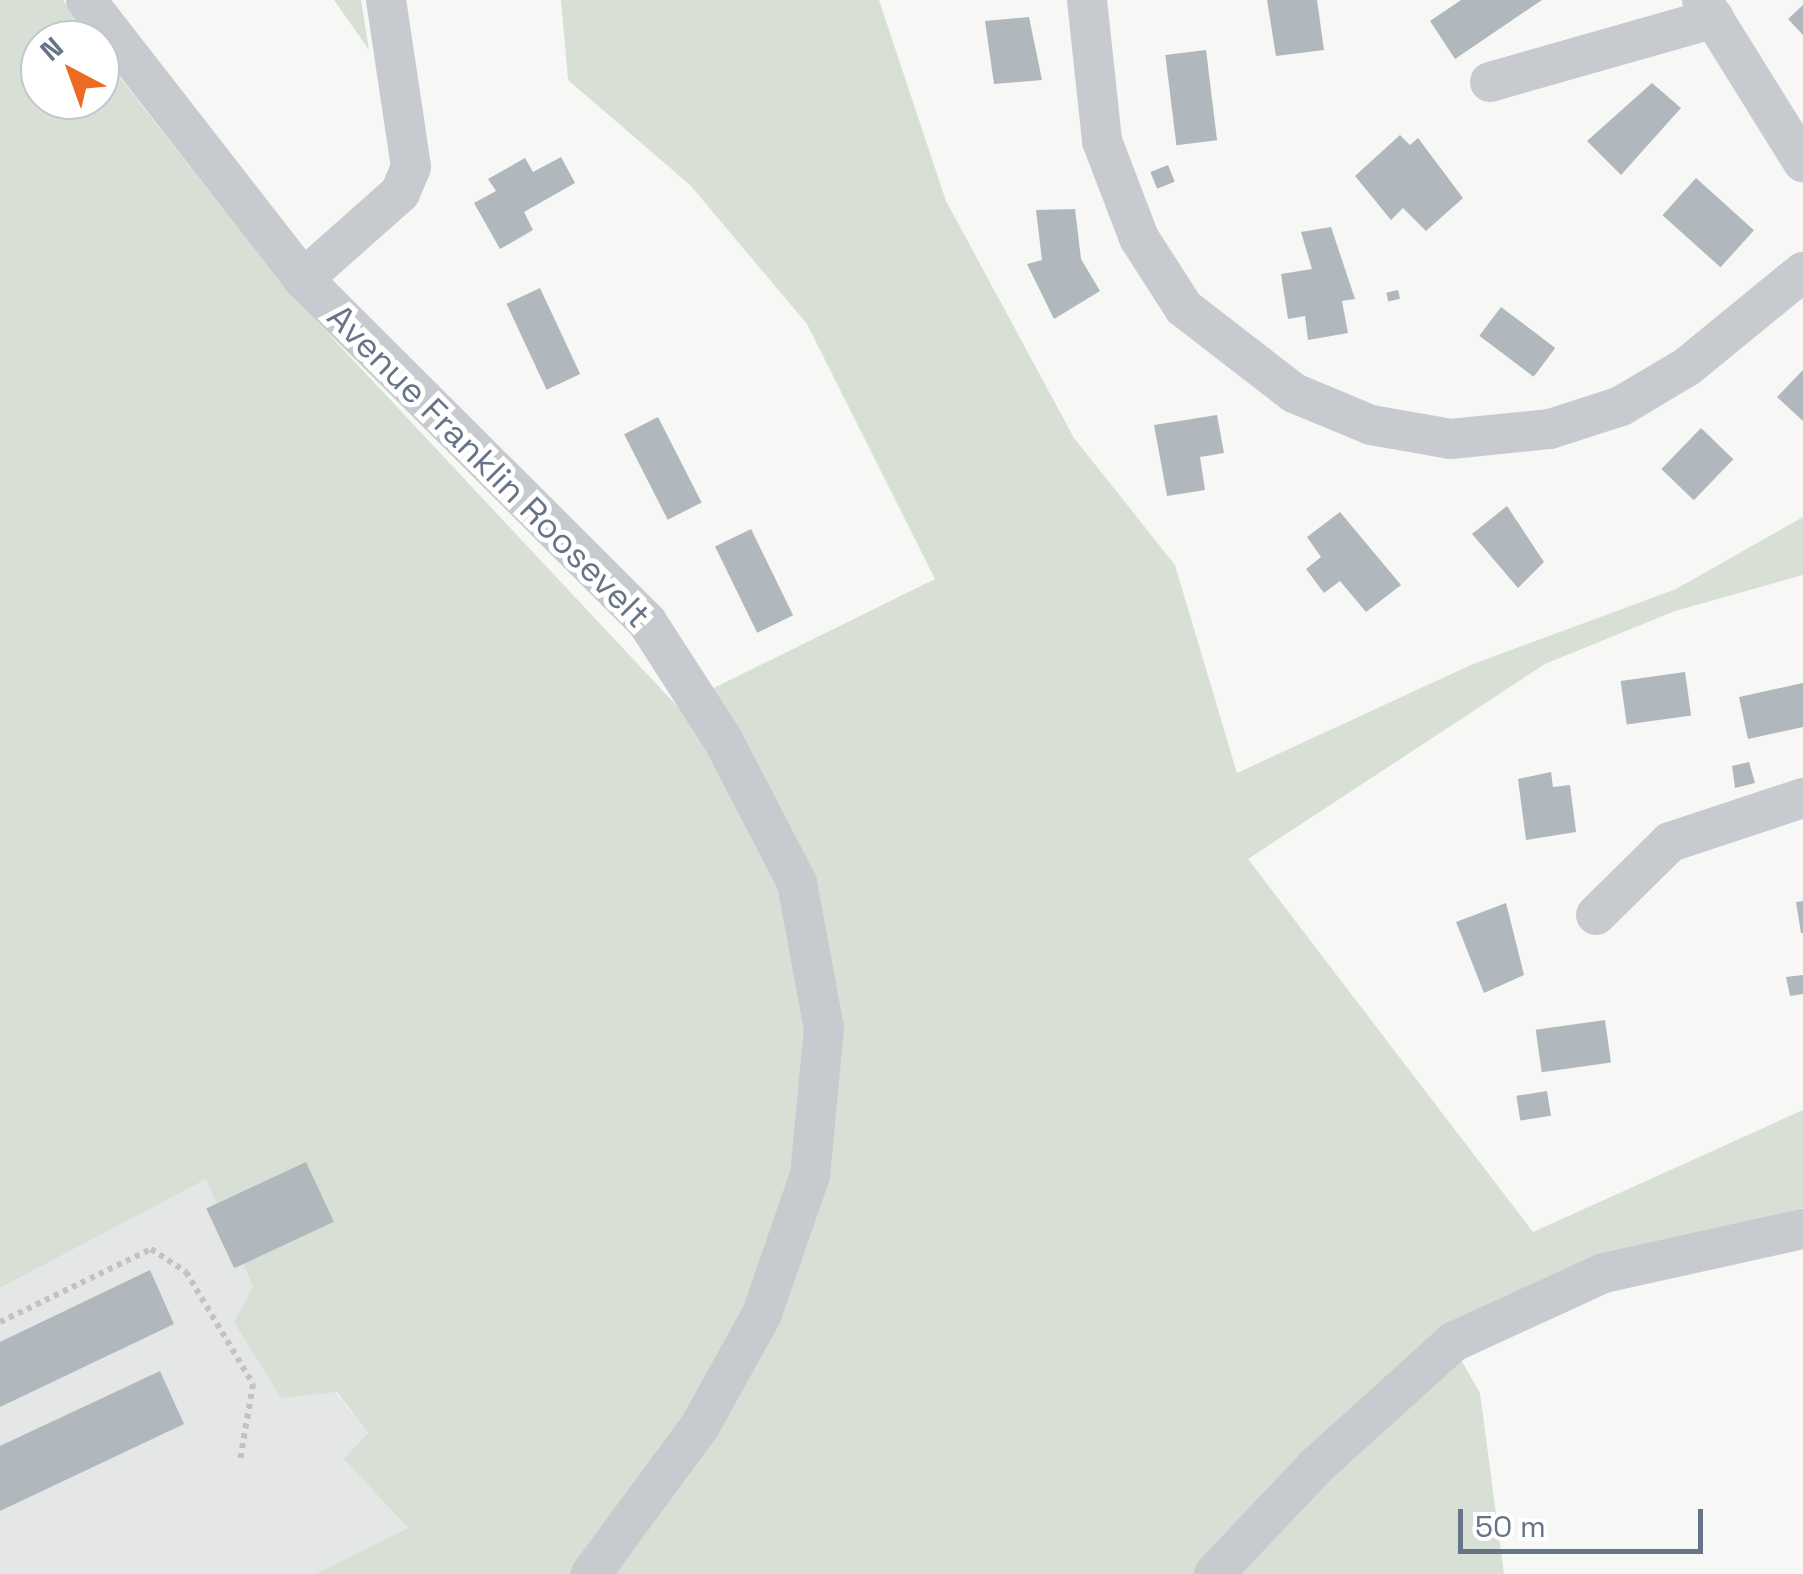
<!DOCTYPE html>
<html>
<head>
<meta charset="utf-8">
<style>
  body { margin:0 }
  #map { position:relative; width:1803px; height:1574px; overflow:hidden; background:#f7f8f5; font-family:"Space Grotesk",sans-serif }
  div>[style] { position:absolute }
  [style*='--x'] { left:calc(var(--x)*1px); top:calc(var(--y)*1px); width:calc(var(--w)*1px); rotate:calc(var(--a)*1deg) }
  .built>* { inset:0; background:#e5e7e6 }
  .green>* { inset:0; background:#d8e0d6 }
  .building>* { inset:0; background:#b0b7bd; transform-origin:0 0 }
  .path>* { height:6px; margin-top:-3px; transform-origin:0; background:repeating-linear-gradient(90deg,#c1c2c5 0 5px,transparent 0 10px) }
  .street>* { height:40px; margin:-20px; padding:0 20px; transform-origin:20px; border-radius:20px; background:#c7cace }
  span { translate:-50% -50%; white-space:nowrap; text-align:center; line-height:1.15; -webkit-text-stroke:10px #fff; paint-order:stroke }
  .street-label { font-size:35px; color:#657487 }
  .north { position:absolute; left:20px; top:20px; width:100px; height:100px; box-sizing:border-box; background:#fff; border:2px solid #c1c7cf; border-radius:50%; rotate:319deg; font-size:28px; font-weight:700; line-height:40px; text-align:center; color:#657487 }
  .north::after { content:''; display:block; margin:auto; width:35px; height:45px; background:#ec6a21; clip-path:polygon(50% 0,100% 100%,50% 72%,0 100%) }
  .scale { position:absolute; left:1458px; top:1509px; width:245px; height:45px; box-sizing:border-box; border:5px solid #657487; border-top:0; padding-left:12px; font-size:30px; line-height:35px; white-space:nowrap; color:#657487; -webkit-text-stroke:8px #fff; paint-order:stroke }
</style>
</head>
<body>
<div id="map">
  <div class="built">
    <i style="clip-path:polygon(206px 1178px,253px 1287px,368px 1433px,345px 1459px,408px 1528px,315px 1574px,0 1574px,0 1288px)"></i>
  </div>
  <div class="green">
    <i style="clip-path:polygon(0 0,63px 0,91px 40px,40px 40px,40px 100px,100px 100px,100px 52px,282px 284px,677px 706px,935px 579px,807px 324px,690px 185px,568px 80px,561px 0,879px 0,946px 201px,1074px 438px,1175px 565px,1237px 773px,1473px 664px,1676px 589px,1803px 517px,1803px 575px,1675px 611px,1545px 664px,1248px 859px,1533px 1232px,1803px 1110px,1803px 1208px,1596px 1260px,1443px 1328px,1480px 1393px,1504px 1574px,315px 1574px,408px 1528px,344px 1459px,368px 1433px,337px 1392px,281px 1398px,234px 1322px,253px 1287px,206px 1179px,0 1288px)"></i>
    <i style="clip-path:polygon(334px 0,361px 0,369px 50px)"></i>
  </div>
  <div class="building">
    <i style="clip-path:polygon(1267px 0,1317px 0,1324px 50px,1276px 56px)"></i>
    <i style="clip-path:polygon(1461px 0,1542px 0,1455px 59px,1430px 21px)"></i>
    <i style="clip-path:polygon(1803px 5px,1803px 35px,1788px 19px)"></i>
    <i style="clip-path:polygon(1029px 17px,1042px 80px,994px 84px,985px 21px)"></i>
    <i style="left:1206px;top:50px;width:91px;height:41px;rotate:83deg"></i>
    <i style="clip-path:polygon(1652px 83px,1681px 108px,1621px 175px,1587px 141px)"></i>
    <i style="clip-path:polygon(1400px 135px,1410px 145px,1418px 138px,1463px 198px,1426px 231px,1403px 208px,1391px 220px,1355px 176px)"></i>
    <i style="clip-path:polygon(561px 157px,575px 183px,524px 212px,533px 230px,500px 249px,474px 203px,496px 191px,488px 179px,525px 158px,533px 172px)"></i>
    <i style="left:1168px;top:165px;width:18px;height:19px;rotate:68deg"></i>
    <i style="left:1696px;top:178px;width:78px;height:50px;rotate:42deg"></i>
    <i style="clip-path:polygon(1075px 209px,1081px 259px,1100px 291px,1054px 319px,1027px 264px,1042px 260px,1036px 210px)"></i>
    <i style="clip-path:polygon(1331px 227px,1355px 299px,1342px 301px,1348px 333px,1308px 340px,1305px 316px,1288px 319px,1281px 274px,1312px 269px,1301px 232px)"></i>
    <i style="left:540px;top:288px;width:95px;height:37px;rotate:65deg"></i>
    <i style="left:1398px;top:290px;width:9px;height:12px;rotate:77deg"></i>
    <i style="left:1501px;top:307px;width:68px;height:36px;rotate:37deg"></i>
    <i style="clip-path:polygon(1803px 370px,1803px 421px,1777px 397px)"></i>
    <i style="clip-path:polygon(1217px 415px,1224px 453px,1200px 457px,1205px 490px,1167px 496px,1154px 425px)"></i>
    <i style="left:658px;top:417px;width:96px;height:38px;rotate:63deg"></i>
    <i style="left:1701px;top:428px;width:45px;height:57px;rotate:44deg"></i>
    <i style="clip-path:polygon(1507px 506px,1544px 562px,1518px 588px,1472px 534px)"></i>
    <i style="clip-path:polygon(1340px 512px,1401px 585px,1366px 612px,1340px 581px,1324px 593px,1306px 569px,1321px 557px,1307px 537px)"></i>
    <i style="left:751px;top:529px;width:96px;height:40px;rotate:64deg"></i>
    <i style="left:1685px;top:672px;width:44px;height:65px;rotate:82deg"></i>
    <i style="clip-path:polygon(1803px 683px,1803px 727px,1748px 739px,1739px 697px)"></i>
    <i style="clip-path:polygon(1749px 762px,1755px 783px,1735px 788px,1732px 766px)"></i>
    <i style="clip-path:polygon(1551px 772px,1553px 787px,1570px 785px,1576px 832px,1526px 840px,1518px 779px)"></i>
    <i style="clip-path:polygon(1803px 901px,1803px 933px,1801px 933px,1796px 902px)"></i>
    <i style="clip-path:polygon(1506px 903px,1524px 975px,1484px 993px,1456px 922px)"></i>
    <i style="clip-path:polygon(1803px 975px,1803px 994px,1790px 996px,1786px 977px)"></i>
    <i style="left:1605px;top:1020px;width:43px;height:70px;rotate:82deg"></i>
    <i style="left:1547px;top:1091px;width:25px;height:31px;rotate:81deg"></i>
    <i style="left:306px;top:1162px;width:66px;height:110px;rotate:65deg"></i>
    <i style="clip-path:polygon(150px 1270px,174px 1324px,0 1407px,0 1342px)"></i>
    <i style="clip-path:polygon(160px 1371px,184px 1424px,0 1511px,0 1446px)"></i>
  </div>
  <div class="path">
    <i style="--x:0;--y:1322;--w:168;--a:-25.8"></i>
    <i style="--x:151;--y:1249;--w:42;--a:33.3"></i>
    <i style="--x:186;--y:1272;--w:131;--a:59.1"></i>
    <i style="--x:253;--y:1384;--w:78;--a:99.6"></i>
  </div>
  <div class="street">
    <i style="--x:86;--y:0;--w:353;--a:52.1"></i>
    <i style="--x:303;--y:279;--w:486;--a:44.9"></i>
    <i style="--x:647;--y:622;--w:140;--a:57.2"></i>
    <i style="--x:723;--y:740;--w:161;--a:62.6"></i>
    <i style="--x:797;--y:883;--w:147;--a:79.5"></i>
    <i style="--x:824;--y:1028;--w:148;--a:95.4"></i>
    <i style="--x:810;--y:1175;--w:147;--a:109.1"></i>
    <i style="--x:762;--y:1314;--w:128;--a:119"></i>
    <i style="--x:700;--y:1426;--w:184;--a:126.4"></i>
    <i style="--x:1087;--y:0;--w:142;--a:83.9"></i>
    <i style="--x:1102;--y:141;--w:104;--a:69.1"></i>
    <i style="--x:1139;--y:238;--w:83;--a:57.3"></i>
    <i style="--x:1184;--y:308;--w:139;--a:37.7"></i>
    <i style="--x:1294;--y:393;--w:83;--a:22.6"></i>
    <i style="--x:1371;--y:425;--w:81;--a:9.9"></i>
    <i style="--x:1451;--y:439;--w:100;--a:-5.8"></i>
    <i style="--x:1550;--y:429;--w:75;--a:-17.9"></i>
    <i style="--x:1621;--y:406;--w:78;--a:-30.8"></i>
    <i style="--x:1688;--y:366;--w:149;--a:-39.3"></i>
    <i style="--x:1702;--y:0;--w:191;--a:58.1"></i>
    <i style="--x:1490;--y:82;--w:233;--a:-15.9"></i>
    <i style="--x:303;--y:279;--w:130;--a:-41.6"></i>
    <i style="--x:400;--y:193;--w:28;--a:-67"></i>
    <i style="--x:411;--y:167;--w:169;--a:-98.5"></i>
    <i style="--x:1596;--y:915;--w:104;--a:-44.6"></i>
    <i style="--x:1670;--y:842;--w:140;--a:-18.3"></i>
    <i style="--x:1214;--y:1574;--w:149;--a:-46.6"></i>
    <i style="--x:1316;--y:1466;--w:185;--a:-42.1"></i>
    <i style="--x:1453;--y:1342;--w:166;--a:-24.6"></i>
    <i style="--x:1604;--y:1273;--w:204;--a:-12.5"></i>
  </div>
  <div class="street-label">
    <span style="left:489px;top:466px;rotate:45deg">Avenue Franklin Roosevelt</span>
  </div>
  <div class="north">N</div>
  <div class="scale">50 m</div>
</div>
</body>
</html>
